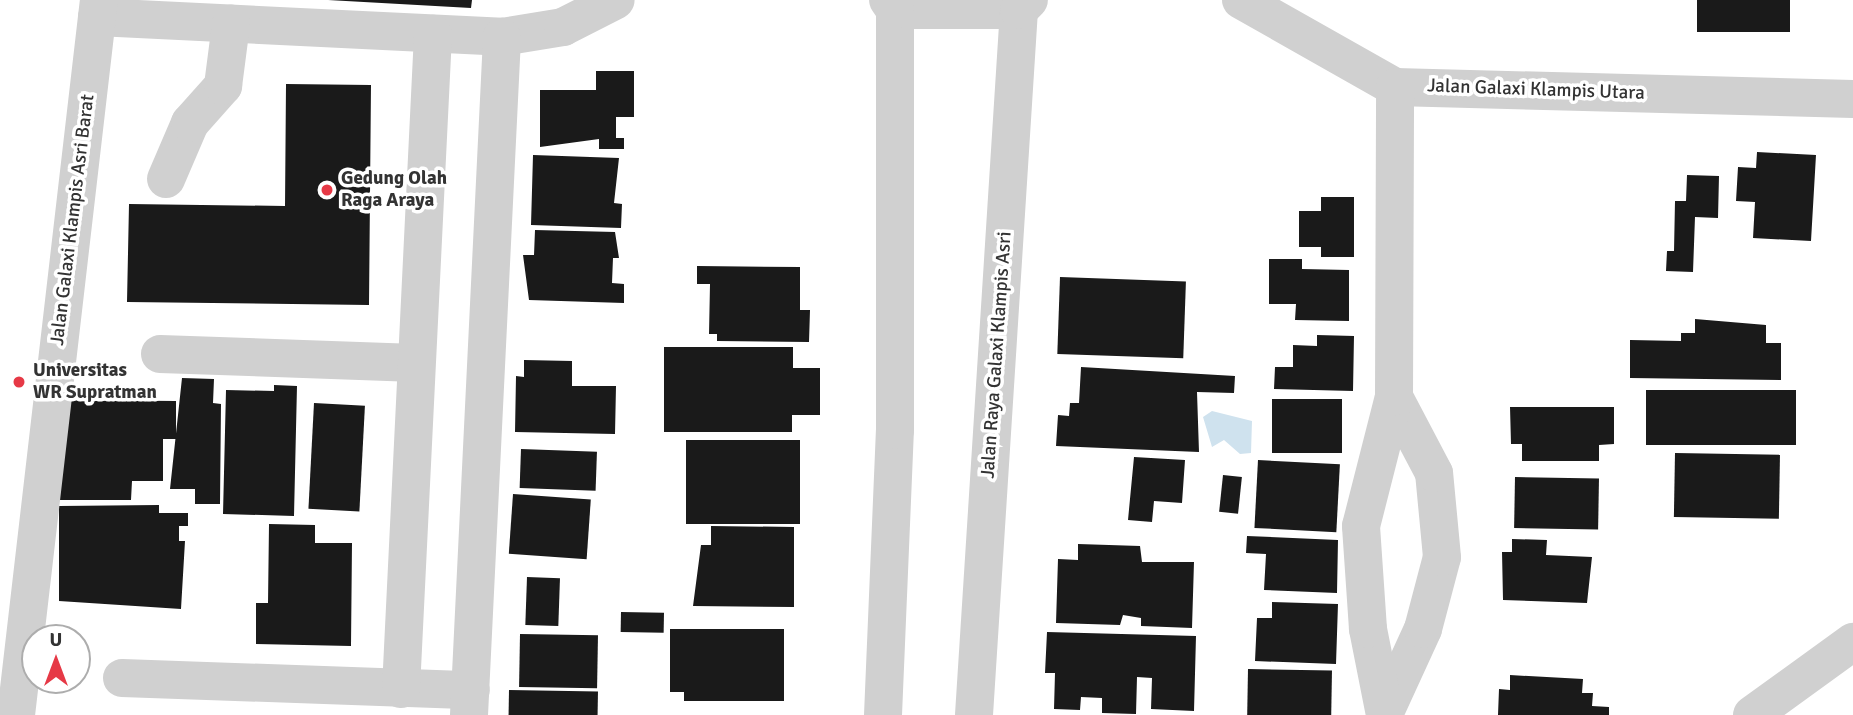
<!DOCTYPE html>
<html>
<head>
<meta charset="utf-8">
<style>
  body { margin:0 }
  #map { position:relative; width:1853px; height:715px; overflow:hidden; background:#fff; font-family:Signika,sans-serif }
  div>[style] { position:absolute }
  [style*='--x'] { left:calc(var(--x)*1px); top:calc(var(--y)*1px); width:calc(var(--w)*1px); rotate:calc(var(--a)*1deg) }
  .water>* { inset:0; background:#cfe2ee }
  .building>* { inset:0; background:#1a1a1a; transform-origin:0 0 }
  .minor>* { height:38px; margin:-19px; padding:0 19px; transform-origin:19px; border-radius:19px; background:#d0d0d0 }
  .dots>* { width:19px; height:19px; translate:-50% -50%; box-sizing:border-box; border:4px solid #fff; border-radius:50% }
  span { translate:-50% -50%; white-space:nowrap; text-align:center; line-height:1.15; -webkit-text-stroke:7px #fff; paint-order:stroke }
  .street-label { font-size:19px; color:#333 }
  .poi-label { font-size:19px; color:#333; font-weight:700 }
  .left { translate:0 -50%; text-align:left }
  .north { position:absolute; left:21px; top:624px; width:70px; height:70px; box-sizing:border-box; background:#fff; border:2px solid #adadad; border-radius:50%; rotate:0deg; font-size:19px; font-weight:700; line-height:28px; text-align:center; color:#333 }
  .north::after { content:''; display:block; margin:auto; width:24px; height:32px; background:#e63946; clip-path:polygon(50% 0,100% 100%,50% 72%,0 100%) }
</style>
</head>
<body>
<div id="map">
  <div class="water">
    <i style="clip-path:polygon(1212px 411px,1252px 421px,1251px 453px,1240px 454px,1224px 440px,1212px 447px,1203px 417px)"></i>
  </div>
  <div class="building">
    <i style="clip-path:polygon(328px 0,472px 0,471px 8px)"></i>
    <i style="left:1697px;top:0;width:93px;height:32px"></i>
    <i style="clip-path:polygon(596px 71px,634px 71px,634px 117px,616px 117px,616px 138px,624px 138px,624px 149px,599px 149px,599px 139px,540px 147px,540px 90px,596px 90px)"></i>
    <i style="clip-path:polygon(286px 84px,371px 85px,369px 305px,127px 302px,129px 204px,285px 206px)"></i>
    <i style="clip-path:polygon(1757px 152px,1816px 155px,1811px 241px,1753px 238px,1755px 202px,1736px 201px,1738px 167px,1756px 168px)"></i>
    <i style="clip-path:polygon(533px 155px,619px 158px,614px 203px,622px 204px,621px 228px,531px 225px)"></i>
    <i style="clip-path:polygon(1687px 175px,1719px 176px,1718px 218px,1695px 217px,1693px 272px,1666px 271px,1667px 251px,1674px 251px,1675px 201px,1686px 201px)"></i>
    <i style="clip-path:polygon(1321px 197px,1354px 197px,1354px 257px,1321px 257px,1321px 247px,1299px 247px,1299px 211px,1321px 211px)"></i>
    <i style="clip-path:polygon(535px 230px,615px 232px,619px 258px,613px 258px,612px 283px,624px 284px,624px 303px,529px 300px,523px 255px,534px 255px)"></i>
    <i style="clip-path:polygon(1269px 259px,1302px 259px,1302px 269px,1349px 270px,1349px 321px,1295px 320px,1296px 304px,1269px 304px)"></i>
    <i style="clip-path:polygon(697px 266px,800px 267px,800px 310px,810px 310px,809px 342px,717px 341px,717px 334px,709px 334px,710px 284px,697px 284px)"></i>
    <i style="left:1060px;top:277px;width:126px;height:77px;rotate:2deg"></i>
    <i style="clip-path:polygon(1695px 319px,1766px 325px,1766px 343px,1781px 343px,1781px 380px,1630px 378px,1630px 340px,1681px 341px,1681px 333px,1695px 333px)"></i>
    <i style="clip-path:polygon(1317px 335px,1354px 336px,1353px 391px,1274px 389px,1275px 367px,1293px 367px,1293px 345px,1317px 346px)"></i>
    <i style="clip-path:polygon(664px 347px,793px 347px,793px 368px,820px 368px,820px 415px,792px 415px,792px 432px,664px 432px)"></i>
    <i style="clip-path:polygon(524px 360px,572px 361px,572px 386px,616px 386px,615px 434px,515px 432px,516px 376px,524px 377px)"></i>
    <i style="clip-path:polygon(1081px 367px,1235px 376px,1234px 393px,1197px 392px,1199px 452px,1056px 446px,1058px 415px,1069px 416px,1070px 403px,1079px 403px)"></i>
    <i style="clip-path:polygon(182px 378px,214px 379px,213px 403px,221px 404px,220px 504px,195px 504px,195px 489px,170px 489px)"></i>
    <i style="clip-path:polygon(274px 385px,297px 386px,294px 516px,223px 514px,226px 390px,274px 391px)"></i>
    <i style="left:1646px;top:390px;width:150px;height:55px"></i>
    <i style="left:1272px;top:399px;width:70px;height:54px"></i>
    <i style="clip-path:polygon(59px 400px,176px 401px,176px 439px,163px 439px,163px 481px,132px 481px,131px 500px,58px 500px)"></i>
    <i style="left:314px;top:403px;width:51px;height:106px;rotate:3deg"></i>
    <i style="clip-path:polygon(1510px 407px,1614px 407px,1614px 444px,1599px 445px,1599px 461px,1522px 461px,1522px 444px,1511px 444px)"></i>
    <i style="left:686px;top:440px;width:114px;height:84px"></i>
    <i style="left:521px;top:449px;width:76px;height:39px;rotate:2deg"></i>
    <i style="left:1675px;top:453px;width:105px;height:64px;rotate:1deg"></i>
    <i style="clip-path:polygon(1134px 457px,1185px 460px,1182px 503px,1154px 501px,1152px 522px,1128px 520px)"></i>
    <i style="left:1258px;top:460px;width:82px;height:68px;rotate:3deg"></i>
    <i style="left:1223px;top:475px;width:19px;height:37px;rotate:6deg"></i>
    <i style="left:1515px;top:477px;width:84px;height:51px;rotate:1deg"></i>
    <i style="left:513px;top:494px;width:78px;height:60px;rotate:4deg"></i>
    <i style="clip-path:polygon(159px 505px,159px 513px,188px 513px,188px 526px,179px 526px,179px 541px,185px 541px,181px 609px,59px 601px,59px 506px)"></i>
    <i style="clip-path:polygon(269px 524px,315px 525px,315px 543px,352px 543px,351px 646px,256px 644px,256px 603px,268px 603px)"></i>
    <i style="clip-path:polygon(711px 526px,794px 527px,794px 607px,693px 606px,701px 545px,711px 545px)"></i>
    <i style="clip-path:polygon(1247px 536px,1338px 540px,1337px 593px,1264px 590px,1266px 554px,1246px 553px)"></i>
    <i style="clip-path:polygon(1512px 539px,1547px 540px,1546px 555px,1592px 557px,1587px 603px,1503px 600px,1502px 552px,1512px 552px)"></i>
    <i style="clip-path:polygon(1078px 544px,1140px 546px,1142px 562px,1194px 562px,1192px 628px,1141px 626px,1141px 618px,1123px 615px,1120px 625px,1056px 623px,1058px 559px,1078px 560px)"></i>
    <i style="left:527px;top:577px;width:33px;height:48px;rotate:2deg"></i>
    <i style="clip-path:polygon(1272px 602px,1338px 604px,1336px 664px,1255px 661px,1257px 618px,1272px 618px)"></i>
    <i style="left:621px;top:612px;width:43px;height:20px;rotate:1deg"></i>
    <i style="clip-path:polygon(670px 629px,784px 629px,784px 701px,684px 701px,684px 692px,670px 692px)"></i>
    <i style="clip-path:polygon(1047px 632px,1196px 636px,1194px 711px,1151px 709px,1152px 678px,1137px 677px,1136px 714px,1102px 713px,1102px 698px,1081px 697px,1080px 710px,1054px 709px,1055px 673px,1045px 673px)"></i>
    <i style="left:520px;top:634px;width:78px;height:53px;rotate:1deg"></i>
    <i style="left:1248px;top:669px;width:84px;height:46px;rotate:1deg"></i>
    <i style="clip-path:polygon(1510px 675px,1583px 679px,1582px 693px,1593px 693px,1592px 706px,1609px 707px,1609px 715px,1498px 715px,1499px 689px,1510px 690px)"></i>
    <i style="left:509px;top:690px;width:89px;height:25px;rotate:1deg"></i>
  </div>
  <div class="minor">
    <i style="--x:1241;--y:0;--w:177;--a:29.5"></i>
    <i style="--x:1395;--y:87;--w:458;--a:1.5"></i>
    <i style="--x:895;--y:10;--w:124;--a:0"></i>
    <i style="--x:97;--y:17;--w:405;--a:2.8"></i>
    <i style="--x:502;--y:37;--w:62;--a:-9.3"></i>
    <i style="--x:563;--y:27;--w:59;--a:-27"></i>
    <i style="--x:166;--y:179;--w:61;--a:-66.8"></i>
    <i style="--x:190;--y:123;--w:50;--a:-48.3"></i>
    <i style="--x:223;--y:86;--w:63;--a:-82.6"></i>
    <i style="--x:160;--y:354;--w:256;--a:2"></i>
    <i style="--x:122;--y:678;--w:349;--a:2"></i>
    <i style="--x:401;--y:689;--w:656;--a:-87.2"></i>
    <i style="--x:1385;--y:712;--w:91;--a:-65.4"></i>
    <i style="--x:1423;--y:629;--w:74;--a:-75.2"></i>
    <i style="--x:1442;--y:557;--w:84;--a:-95.4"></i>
    <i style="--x:1434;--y:473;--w:86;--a:-117.8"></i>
    <i style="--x:16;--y:715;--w:720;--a:-83.38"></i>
    <i style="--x:469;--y:715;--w:679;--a:-87.21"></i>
    <i style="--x:883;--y:715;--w:285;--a:-87.6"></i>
    <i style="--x:895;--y:430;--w:420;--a:-90"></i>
    <i style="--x:895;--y:10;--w:12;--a:-125"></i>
    <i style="--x:974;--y:715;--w:706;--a:-86.35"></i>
    <i style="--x:1019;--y:10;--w:14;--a:-45"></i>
    <i style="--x:1385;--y:715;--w:88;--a:-101.2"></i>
    <i style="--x:1368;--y:629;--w:103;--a:-93.9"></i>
    <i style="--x:1361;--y:526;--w:133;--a:-75.7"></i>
    <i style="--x:1394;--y:397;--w:310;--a:-89.8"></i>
    <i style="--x:1752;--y:715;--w:125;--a:-35.9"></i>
  </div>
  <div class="dots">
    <i style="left:327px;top:190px;background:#e63946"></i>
    <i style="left:19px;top:382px;background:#e63946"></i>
  </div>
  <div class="street-label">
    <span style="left:1536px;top:90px;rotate:2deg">Jalan Galaxi Klampis Utara</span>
    <span style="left:73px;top:220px;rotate:-83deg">Jalan Galaxi Klampis Asri Barat</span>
    <span style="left:997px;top:355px;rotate:-86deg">Jalan Raya Galaxi Klampis Asri</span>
  </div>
  <div class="poi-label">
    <span class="left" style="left:341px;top:190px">Gedung Olah<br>Raga Araya</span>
    <span class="left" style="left:33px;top:382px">Universitas<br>WR Supratman</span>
  </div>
  <div class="north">U</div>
</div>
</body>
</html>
